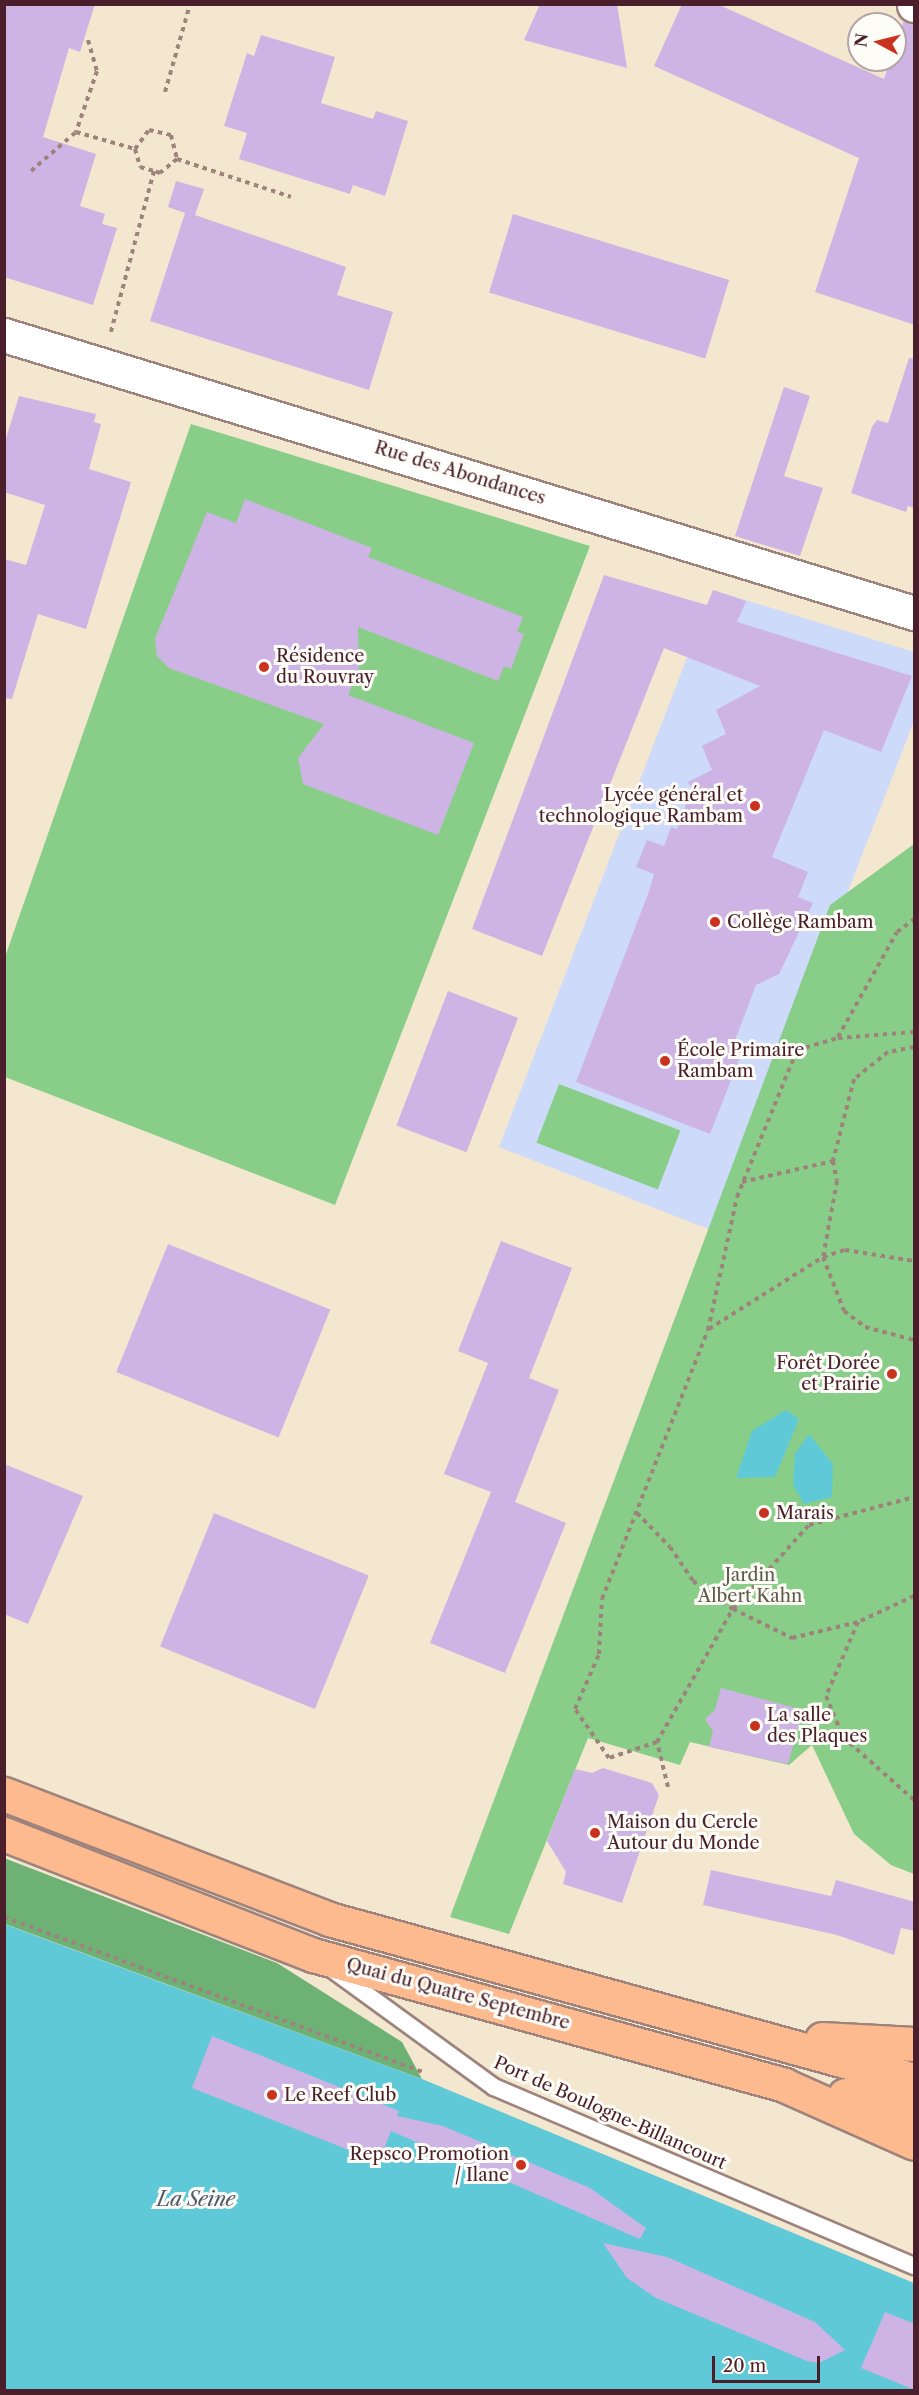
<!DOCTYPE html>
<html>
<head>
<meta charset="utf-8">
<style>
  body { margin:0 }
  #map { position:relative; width:919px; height:2395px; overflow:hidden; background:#f3e7cf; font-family:"Libre Caslon Text",serif }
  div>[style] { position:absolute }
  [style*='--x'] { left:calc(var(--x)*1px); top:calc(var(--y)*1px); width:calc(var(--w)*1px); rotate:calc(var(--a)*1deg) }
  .built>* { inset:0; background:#cedafa }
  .green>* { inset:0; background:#89ce88; transform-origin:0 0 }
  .forest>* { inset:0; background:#6eb174 }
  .water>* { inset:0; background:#5fc9d8 }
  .building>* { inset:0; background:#cdb4e5; transform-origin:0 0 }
  .path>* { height:4px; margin-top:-2px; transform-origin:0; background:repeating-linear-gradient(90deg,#9e837d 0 4.5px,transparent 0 9px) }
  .roads { filter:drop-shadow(2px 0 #9e837d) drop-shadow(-2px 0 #9e837d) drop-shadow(0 2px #9e837d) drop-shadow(0 -2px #9e837d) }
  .lane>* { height:16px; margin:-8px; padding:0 8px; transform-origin:8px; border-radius:8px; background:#fff }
  .street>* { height:33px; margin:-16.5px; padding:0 16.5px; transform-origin:16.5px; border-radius:16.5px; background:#fff }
  .primary>* { height:33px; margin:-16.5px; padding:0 16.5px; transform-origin:16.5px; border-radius:16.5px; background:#fcba8e }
  .dots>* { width:16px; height:16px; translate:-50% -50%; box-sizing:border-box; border:3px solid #fdfcf7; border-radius:50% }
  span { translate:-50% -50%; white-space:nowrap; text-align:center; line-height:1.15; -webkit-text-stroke:6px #fdfcf7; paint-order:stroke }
  .street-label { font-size:18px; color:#4a1f2b }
  .poi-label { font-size:18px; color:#4a1f2b }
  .left { translate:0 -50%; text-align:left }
  .right { translate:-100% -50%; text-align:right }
  .park-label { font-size:18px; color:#605c4c }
  .water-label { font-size:20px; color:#515a68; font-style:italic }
  .frame { position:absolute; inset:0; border:6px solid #4a1f2b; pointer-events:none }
  .north { position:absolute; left:847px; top:12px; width:60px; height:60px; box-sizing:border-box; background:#fdfcf7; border:2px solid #b5a4a5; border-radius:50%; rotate:277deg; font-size:16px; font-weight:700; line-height:24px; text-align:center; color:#4a1f2b }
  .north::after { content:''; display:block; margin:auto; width:21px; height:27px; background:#c8321e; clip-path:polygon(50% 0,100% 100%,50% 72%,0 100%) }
  .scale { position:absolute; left:712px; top:2356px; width:108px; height:27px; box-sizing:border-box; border:3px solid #4a1f2b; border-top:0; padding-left:8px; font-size:18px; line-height:21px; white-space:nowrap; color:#4a1f2b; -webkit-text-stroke:4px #fdfcf7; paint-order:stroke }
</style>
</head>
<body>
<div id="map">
  <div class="built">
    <i style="clip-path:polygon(713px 590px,914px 652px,914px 721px,716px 1232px,499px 1147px)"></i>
  </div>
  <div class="green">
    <i style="clip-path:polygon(191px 424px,590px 546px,335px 1205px,5px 1077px,5px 957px)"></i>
    <i style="clip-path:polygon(914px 844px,914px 1874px,891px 1865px,854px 1834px,812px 1745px,789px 1765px,690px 1742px,680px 1765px,588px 1738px,509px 1934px,450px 1917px,830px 905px)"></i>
    <i style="left:559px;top:1084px;width:130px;height:63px;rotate:21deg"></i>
  </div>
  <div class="forest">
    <i style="clip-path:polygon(4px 1858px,277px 1963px,402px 2042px,422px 2079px,5px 1924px)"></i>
  </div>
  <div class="water">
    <i style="clip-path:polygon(786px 1410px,799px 1419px,775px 1477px,736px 1478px,752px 1431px)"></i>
    <i style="clip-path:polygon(809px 1434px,833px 1464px,832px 1497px,804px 1504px,793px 1485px,795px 1454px)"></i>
    <i style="clip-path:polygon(4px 1924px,422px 2079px,914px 2283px,914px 2390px,5px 2390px)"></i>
  </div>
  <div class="building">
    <i style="clip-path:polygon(4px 4px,95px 4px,80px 52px,69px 48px,43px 137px,96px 154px,80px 206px,105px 214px,102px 224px,117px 228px,93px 305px,4px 277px)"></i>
    <i style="clip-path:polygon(540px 4px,617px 4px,627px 68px,524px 40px)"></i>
    <i style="clip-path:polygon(682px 4px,717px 4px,884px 79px,904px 20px,915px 24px,915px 325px,815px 292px,859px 158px,654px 66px)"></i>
    <i style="clip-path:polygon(261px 35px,335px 57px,321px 103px,373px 119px,376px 111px,408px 121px,385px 196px,353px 185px,350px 194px,239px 159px,247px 133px,224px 126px,247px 53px,254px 56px)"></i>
    <i style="clip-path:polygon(176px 181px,204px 189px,195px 215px,346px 267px,337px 295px,393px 312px,369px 390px,150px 321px,185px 213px,168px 207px)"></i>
    <i style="left:513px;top:214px;width:226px;height:82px;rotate:17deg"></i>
    <i style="clip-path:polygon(909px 358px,915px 359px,915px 508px,908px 506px,906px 512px,851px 493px,872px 427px,877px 420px,888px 423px)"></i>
    <i style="clip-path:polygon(784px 387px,810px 396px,784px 476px,823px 488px,800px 556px,735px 536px)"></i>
    <i style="clip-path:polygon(19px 396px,96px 414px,94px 422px,101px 424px,89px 469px,131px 482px,86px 629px,38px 614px,12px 699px,4px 698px,4px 559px,26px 565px,45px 505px,4px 492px,4px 445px)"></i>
    <i style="clip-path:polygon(245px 499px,372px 548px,368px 557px,523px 617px,517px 632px,524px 634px,511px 669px,504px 666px,498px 681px,358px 627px,359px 670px,348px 695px,474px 743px,438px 835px,303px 784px,298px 758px,324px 724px,169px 668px,157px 656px,155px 639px,207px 512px,236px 523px)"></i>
    <i style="clip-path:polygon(604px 575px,707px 605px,713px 590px,746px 601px,737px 622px,912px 676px,881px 752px,824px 730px,772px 857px,808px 872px,798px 897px,813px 903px,779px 974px,756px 985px,734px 1043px,744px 1047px,710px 1134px,576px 1082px,648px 894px,654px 874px,636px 867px,647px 840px,664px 846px,671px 827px,677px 829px,692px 789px,688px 782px,712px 770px,702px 746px,726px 734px,716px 710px,760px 686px,664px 648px,542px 956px,472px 929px)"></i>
    <i style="left:448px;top:991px;width:75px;height:144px;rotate:21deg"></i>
    <i style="clip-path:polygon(501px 1241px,572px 1268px,529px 1378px,559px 1390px,515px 1502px,566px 1523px,505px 1673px,430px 1643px,491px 1492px,444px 1474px,488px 1363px,458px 1351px)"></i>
    <i style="left:168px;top:1244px;width:175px;height:138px;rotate:22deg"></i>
    <i style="clip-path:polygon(4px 1464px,83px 1496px,28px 1624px,4px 1614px)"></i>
    <i style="left:214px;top:1513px;width:167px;height:144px;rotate:22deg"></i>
    <i style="clip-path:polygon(721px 1688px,803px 1710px,788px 1764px,709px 1747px,713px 1731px,705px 1719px,715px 1710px)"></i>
    <i style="clip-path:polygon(603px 1768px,652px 1783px,659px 1795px,622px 1903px,563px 1884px,566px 1872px,547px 1841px,575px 1769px,592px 1773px)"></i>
    <i style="clip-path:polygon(711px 1870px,831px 1896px,836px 1880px,915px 1902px,915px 1931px,901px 1928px,894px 1955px,837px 1935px,703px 1905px)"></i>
    <i style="clip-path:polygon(212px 2036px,399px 2111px,397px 2116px,443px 2126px,590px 2188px,646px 2228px,640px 2239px,391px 2131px,379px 2162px,192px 2088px)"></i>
    <i style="clip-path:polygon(603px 2243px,667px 2257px,815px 2322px,845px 2350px,819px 2363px,807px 2361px,656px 2298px,627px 2278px)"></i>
    <i style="clip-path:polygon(885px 2312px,915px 2324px,915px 2390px,861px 2368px)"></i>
  </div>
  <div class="path">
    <i style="--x:88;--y:40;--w:32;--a:74"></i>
    <i style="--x:97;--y:71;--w:65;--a:109"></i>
    <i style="--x:76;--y:132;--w:61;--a:16.1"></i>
    <i style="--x:135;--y:149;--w:19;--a:74"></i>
    <i style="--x:140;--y:167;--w:15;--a:16"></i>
    <i style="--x:154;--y:171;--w:167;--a:105"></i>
    <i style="--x:165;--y:92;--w:91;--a:-74.1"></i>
    <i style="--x:135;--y:149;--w:24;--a:-54"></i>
    <i style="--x:149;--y:130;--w:23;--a:13"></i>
    <i style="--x:171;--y:135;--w:25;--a:76"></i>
    <i style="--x:177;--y:159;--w:22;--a:141"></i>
    <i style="--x:160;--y:173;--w:6;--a:-162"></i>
    <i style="--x:177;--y:159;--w:120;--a:18.4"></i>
    <i style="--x:31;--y:171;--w:60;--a:-40.9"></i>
    <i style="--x:838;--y:1037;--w:120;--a:-60.7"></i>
    <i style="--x:897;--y:932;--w:21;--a:-37"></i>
    <i style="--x:914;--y:1047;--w:26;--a:169"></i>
    <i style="--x:888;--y:1052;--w:43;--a:141.5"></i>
    <i style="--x:854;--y:1079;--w:85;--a:104.4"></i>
    <i style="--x:833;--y:1161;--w:20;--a:79"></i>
    <i style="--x:837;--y:1181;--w:77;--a:100.4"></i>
    <i style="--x:823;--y:1257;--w:58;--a:68.7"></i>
    <i style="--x:844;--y:1311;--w:26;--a:37"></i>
    <i style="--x:865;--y:1327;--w:51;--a:14.9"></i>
    <i style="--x:742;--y:1182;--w:93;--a:-13"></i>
    <i style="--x:709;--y:1329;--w:135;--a:-32.3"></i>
    <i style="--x:823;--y:1257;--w:23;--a:-18"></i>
    <i style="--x:845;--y:1250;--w:70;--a:9.1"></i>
    <i style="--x:637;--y:1513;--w:47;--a:45.9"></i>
    <i style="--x:670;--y:1547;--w:41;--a:55.9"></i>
    <i style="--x:693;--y:1581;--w:49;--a:35"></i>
    <i style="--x:733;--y:1609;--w:66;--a:26.2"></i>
    <i style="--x:792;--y:1638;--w:68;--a:-13.6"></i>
    <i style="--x:914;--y:1596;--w:62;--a:155.1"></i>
    <i style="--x:858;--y:1622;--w:81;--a:113.4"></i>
    <i style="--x:826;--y:1696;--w:44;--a:67.5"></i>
    <i style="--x:843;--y:1737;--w:95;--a:41.6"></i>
    <i style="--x:801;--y:1718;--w:34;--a:0"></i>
    <i style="--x:657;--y:1742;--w:153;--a:-60.3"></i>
    <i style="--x:733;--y:1609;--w:113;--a:-47.9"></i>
    <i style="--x:809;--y:1525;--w:109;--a:-14.9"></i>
    <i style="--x:668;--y:1787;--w:46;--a:-103.7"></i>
    <i style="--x:657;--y:1742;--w:51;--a:161.6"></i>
    <i style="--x:609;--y:1758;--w:60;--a:-124.8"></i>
    <i style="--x:575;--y:1709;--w:60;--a:-66.4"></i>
    <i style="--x:599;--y:1654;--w:55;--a:-86.9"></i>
    <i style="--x:602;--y:1599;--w:289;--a:-68.5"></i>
    <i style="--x:708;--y:1330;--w:136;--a:-77.7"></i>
    <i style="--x:737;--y:1197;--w:159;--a:-67.8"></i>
    <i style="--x:797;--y:1050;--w:43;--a:-16.3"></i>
    <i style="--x:838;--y:1038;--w:76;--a:-4.5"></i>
    <i style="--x:4;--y:1917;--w:449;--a:20.3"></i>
  </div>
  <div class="roads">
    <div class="lane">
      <i style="--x:333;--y:1970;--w:199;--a:36"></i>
      <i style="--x:494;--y:2087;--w:457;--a:23.1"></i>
    </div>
    <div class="street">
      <i style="--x:914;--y:4;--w:1;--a:90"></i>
      <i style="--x:4;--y:335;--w:952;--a:16.99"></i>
    </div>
    <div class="primary">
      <i style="--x:4;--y:1794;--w:348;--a:21"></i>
      <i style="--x:329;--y:1919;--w:607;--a:15.39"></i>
      <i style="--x:4;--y:1834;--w:332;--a:21.4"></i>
      <i style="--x:313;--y:1955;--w:489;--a:15.4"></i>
      <i style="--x:784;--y:2085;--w:142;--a:24"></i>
      <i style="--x:822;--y:2039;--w:92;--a:3.1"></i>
      <i style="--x:845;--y:2095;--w:72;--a:15.4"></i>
    </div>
  </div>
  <div class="dots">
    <i style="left:264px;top:667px;background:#c8321e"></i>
    <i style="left:755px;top:806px;background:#c8321e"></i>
    <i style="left:715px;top:922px;background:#c8321e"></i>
    <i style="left:665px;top:1061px;background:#c8321e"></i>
    <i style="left:892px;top:1374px;background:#c8321e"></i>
    <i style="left:764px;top:1513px;background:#c8321e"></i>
    <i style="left:755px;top:1726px;background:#c8321e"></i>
    <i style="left:595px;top:1833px;background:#c8321e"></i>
    <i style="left:272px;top:2095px;background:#c8321e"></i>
    <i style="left:521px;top:2165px;background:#c8321e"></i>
  </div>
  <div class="street-label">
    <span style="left:460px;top:473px;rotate:17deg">Rue des Abondances</span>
    <span style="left:458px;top:1994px;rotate:15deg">Quai du Quatre Septembre</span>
    <span style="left:610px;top:2113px;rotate:24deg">Port de Boulogne-Billancourt</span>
  </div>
  <div class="poi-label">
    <span class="left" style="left:276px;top:667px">Résidence<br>du Rouvray</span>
    <span class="right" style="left:743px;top:806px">Lycée général et<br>technologique Rambam</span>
    <span class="left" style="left:727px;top:922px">Collège Rambam</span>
    <span class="left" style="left:677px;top:1061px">École Primaire<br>Rambam</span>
    <span class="right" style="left:880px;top:1374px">Forêt Dorée<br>et Prairie</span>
    <span class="left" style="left:776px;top:1513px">Marais</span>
    <span class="left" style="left:767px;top:1726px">La salle<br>des Plaques</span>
    <span class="left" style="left:607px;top:1833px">Maison du Cercle<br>Autour du Monde</span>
    <span class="left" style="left:284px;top:2095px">Le Reef Club</span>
    <span class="right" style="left:509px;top:2165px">Repsco Promotion<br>/ Ilane</span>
  </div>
  <div class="park-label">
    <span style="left:750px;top:1586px">Jardin<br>Albert Kahn</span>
  </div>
  <div class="water-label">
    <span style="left:196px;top:2199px">La Seine</span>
  </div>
  <div class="frame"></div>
  <div class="north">N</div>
  <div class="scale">20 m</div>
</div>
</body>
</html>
